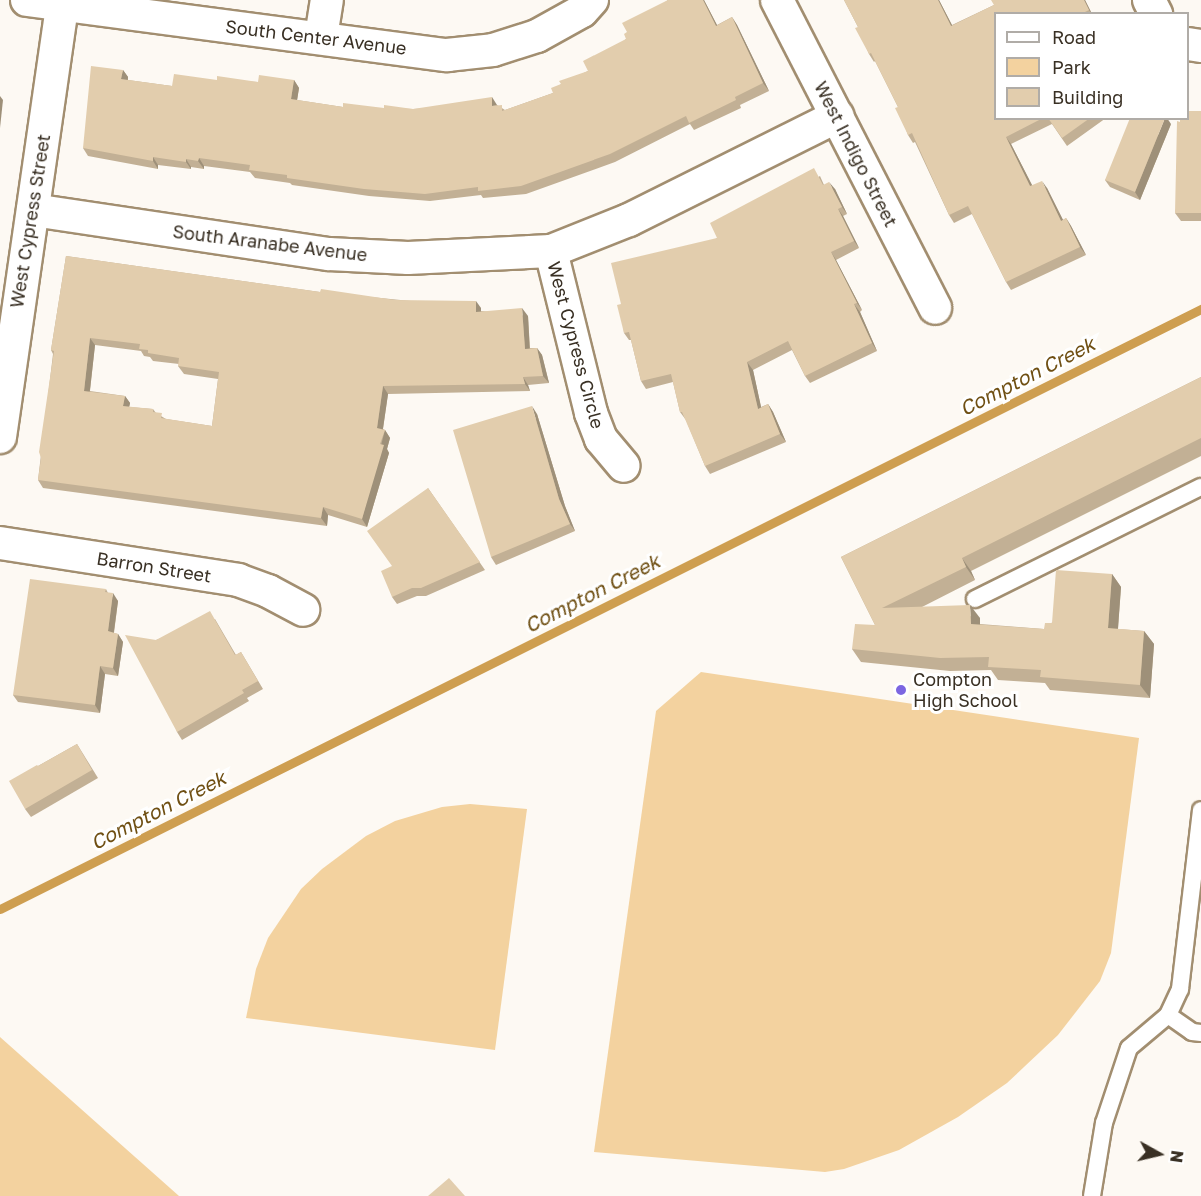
<!DOCTYPE html>
<html>
<head>
<meta charset="utf-8">
<style>
  body { margin:0 }
  #map { position:relative; width:1201px; height:1196px; overflow:hidden; background:#fdf9f3; font-family:"Golos Text",sans-serif }
  div>[style] { position:absolute }
  [style*='--x'] { left:calc(var(--x)*1px); top:calc(var(--y)*1px); width:calc(var(--w)*1px); rotate:calc(var(--a)*1deg) }
  .green>* { inset:0; background:#f3d29f }
  .stream>* { height:9px; margin:-4.5px; padding:0 4.5px; transform-origin:4.5px; border-radius:4.5px; background:#ce9e50 }
  .roads { filter:drop-shadow(2px 0 #a28e70) drop-shadow(-2px 0 #a28e70) drop-shadow(0 2px #a28e70) drop-shadow(0 -2px #a28e70) }
  .service>* { height:16px; margin:-8px; padding:0 8px; transform-origin:8px; border-radius:8px; background:#fff }
  .minor>* { height:32px; margin:-16px; padding:0 16px; transform-origin:16px; border-radius:16px; background:#fff }
  .wall>* { inset:0; background:#c2b095 }
  .shaded-wall>* { inset:0; background:#9e9079 }
  .building>* { inset:0; background:#e2cdad }
  .dots>* { width:16px; height:16px; translate:-50% -50%; box-sizing:border-box; border:3px solid #fff; border-radius:50% }
  span { translate:-50% -50%; white-space:nowrap; text-align:center; line-height:1.15; -webkit-text-stroke:6px #fff; paint-order:stroke }
  .street-label { font-size:18px; color:#393024 }
  .poi-label { font-size:18px; color:#393024 }
  .left { translate:0 -50%; text-align:left }
  .water-label { font-size:20px; color:#6f4f13; font-style:italic }
  .legend { position:absolute; left:994px; top:12px; width:195px; height:108px; box-sizing:border-box; background:#fff; border:2px solid #b0aca7; margin:0; padding:8px 10px; list-style:none; font-size:18px; color:#393024 }
  .legend li { display:flex; align-items:center; gap:12px; height:30px }
  .legend b { width:30px; border:2px solid #b0aca7 }
  .north { position:absolute; left:1129px; top:1124px; width:60px; height:60px; -webkit-text-stroke:4px #fff; paint-order:stroke; rotate:98deg; font-size:16px; font-weight:700; line-height:24px; text-align:center; color:#393024 }
  .north::after { content:''; display:block; margin:auto; width:21px; height:27px; background:#393024; clip-path:polygon(50% 0,100% 100%,50% 72%,0 100%) }
</style>
</head>
<body>
<div id="map">
  <div class="green">
    <i style="clip-path:polygon(701px 672px,1139px 738px,1111px 953px,1100px 981px,1058px 1035px,1007px 1083px,958px 1117px,899px 1150px,844px 1169px,825px 1172px,594px 1152px,656px 711px)"></i>
    <i style="clip-path:polygon(470px 804px,527px 809px,495px 1050px,246px 1018px,256px 969px,268px 938px,301px 889px,322px 869px,366px 836px,395px 821px,442px 807px)"></i>
    <i style="clip-path:polygon(0 1037px,179px 1196px,0 1196px)"></i>
  </div>
  <div class="stream">
    <i style="--x:0;--y:909;--w:1343;--a:-26.55"></i>
  </div>
  <div class="roads">
    <div class="service">
      <i style="--x:975;--y:599;--w:252;--a:-26.4"></i>
      <i style="--x:1168;--y:1015;--w:29;--a:35"></i>
      <i style="--x:1192;--y:1032;--w:9;--a:6"></i>
      <i style="--x:1092;--y:1196;--w:74;--a:-80.7"></i>
      <i style="--x:1104;--y:1123;--w:79;--a:-71.6"></i>
      <i style="--x:1129;--y:1048;--w:51;--a:-40.2"></i>
      <i style="--x:1168;--y:1015;--w:29;--a:-65"></i>
      <i style="--x:1180;--y:989;--w:180;--a:-83.3"></i>
    </div>
    <div class="minor">
      <i style="--x:27;--y:0;--w:424;--a:7.5"></i>
      <i style="--x:447;--y:55;--w:46;--a:-6.2"></i>
      <i style="--x:493;--y:50;--w:46;--a:-17.7"></i>
      <i style="--x:537;--y:36;--w:51;--a:-29.1"></i>
      <i style="--x:582;--y:11;--w:15;--a:-48"></i>
      <i style="--x:777;--y:0;--w:346;--a:62.8"></i>
      <i style="--x:1149;--y:0;--w:16;--a:63"></i>
      <i style="--x:321;--y:37;--w:37;--a:-81"></i>
      <i style="--x:1188;--y:44;--w:13;--a:9"></i>
      <i style="--x:33;--y:210;--w:299;--a:8.5"></i>
      <i style="--x:329;--y:254;--w:79;--a:2.9"></i>
      <i style="--x:408;--y:258;--w:143;--a:-2.8"></i>
      <i style="--x:551;--y:251;--w:84;--a:-21.7"></i>
      <i style="--x:629;--y:220;--w:233;--a:-26.5"></i>
      <i style="--x:551;--y:251;--w:167;--a:76.1"></i>
      <i style="--x:591;--y:413;--w:28;--a:69"></i>
      <i style="--x:601;--y:439;--w:35;--a:50"></i>
      <i style="--x:0;--y:437;--w:436;--a:-81.8"></i>
      <i style="--x:0;--y:543;--w:241;--a:8.8"></i>
      <i style="--x:238;--y:580;--w:32;--a:20"></i>
      <i style="--x:268;--y:591;--w:40;--a:28"></i>
    </div>
  </div>
  <div class="wall">
    <i style="clip-path:polygon(668px 0,704px 0,717px 25px,732px 17px,737px 25px,769px 91px,740px 105px,741px 108px,694px 130px,690px 124px,615px 162px,526px 194px,483px 198px,481px 195px,430px 201px,369px 196px,292px 185px,290px 183px,255px 178px,250px 172px,204px 166px,204px 169px,191px 167px,191px 169px,158px 165px,158px 169px,88px 156px,83px 148px,123px 70px,128px 77px,128px 80px,172px 86px,217px 80px,258px 82px,294px 80px,299px 88px,297px 100px,343px 107px,413px 109px,497px 105px,505px 110px,553px 93px,561px 84px,588px 71px,626px 39px,627px 32px)"></i>
    <i style="clip-path:polygon(844px 0,939px 0,952px 25px,994px 5px,1085px 0,1092px 14px,996px 14px,996px 118px,1106px 118px,1067px 146px,1052px 124px,1011px 144px,1032px 185px,1047px 188px,1063px 220px,1066px 218px,1071px 226px,1086px 255px,1011px 290px,1006px 282px,972px 214px,954px 223px,949px 215px,915px 142px,913px 143px,908px 135px,898px 107px,875px 61px,874px 62px,869px 54px,858px 27px)"></i>
    <i style="clip-path:polygon(1201px 111px,1201px 221px,1181px 221px,1175px 213px)"></i>
    <i style="clip-path:polygon(1171px 124px,1140px 200px,1110px 187px,1105px 180px)"></i>
    <i style="clip-path:polygon(820px 176px,824px 185px,835px 189px,847px 214px,843px 216px,859px 248px,836px 260px,862px 310px,860px 312px,877px 351px,810px 383px,805px 376px,792px 350px,753px 370px,761px 407px,768px 404px,773px 412px,786px 442px,710px 474px,705px 466px,686px 420px,680px 412px,673px 382px,646px 389px,641px 381px,631px 340px,629px 340px,624px 333px,621px 304px,717px 238px)"></i>
    <i style="clip-path:polygon(evenodd,66px 256px,320px 292px,481px 308px,481px 311px,528px 316px,530px 348px,537px 348px,542px 355px,549px 383px,528px 385px,530px 391px,388px 394px,383px 429px,385px 430px,390px 438px,387px 449px,389px 453px,367px 527px,328px 515px,327px 526px,43px 488px,38px 480px,53px 354px,51px 350px,66px 256px,95px 345px,141px 351px,144px 356px,150px 357px,153px 361px,179px 364px,178px 366px,184px 374px,218px 379px,212px 426px,166px 419px,156px 413px,153px 409px,129px 407px,130px 403px,125px 396px,90px 391px,95px 345px)"></i>
    <i style="clip-path:polygon(1201px 377px,1201px 456px,971px 571px,975px 580px,922px 607px,980px 618px,980px 624px,1044px 629px,1112px 574px,1121px 587px,1118px 629px,1144px 631px,1154px 644px,1150px 698px,1050px 690px,1045px 683px,998px 680px,991px 670px,950px 671px,861px 662px,852px 649px,875px 625px,841px 557px)"></i>
    <i style="clip-path:polygon(537px 414px,565px 506px,575px 531px,496px 565px,491px 557px)"></i>
    <i style="clip-path:polygon(428px 488px,485px 570px,426px 596px,417px 596px,397px 604px,392px 597px,392px 566px)"></i>
    <i style="clip-path:polygon(106px 589px,108px 593px,118px 601px,114px 633px,118px 634px,123px 642px,118px 676px,105px 674px,100px 713px,18px 702px,13px 695px)"></i>
    <i style="clip-path:polygon(215px 619px,236px 655px,241px 652px,263px 689px,247px 698px,249px 701px,182px 740px,177px 732px,156px 640px)"></i>
    <i style="clip-path:polygon(77px 744px,98px 778px,31px 817px,25px 809px,38px 766px)"></i>
  </div>
  <div class="shaded-wall">
    <i style="clip-path:polygon(703px 0,704px 0,721px 33px,716px 26px)"></i>
    <i style="clip-path:polygon(938px 0,939px 0,956px 33px,951px 26px)"></i>
    <i style="clip-path:polygon(1084px 0,1085px 0,1092px 14px,1089px 10px)"></i>
    <i style="clip-path:polygon(732px 17px,737px 25px,769px 91px,763px 83px)"></i>
    <i style="clip-path:polygon(123px 70px,128px 77px,127px 87px,121px 79px)"></i>
    <i style="clip-path:polygon(294px 80px,299px 88px,296px 107px,291px 99px)"></i>
    <i style="clip-path:polygon(0 96px,3px 100px,0 128px)"></i>
    <i style="clip-path:polygon(492px 97px,497px 105px,492px 106px)"></i>
    <i style="clip-path:polygon(1165px 118px,1167px 118px,1171px 124px,1140px 200px,1135px 192px)"></i>
    <i style="clip-path:polygon(1006px 137px,1011px 144px,1036px 193px,1030px 186px)"></i>
    <i style="clip-path:polygon(153px 157px,158px 165px,158px 169px,153px 161px)"></i>
    <i style="clip-path:polygon(199px 158px,204px 166px,204px 169px,198px 161px)"></i>
    <i style="clip-path:polygon(186px 159px,191px 167px,191px 169px,186px 162px)"></i>
    <i style="clip-path:polygon(1042px 181px,1047px 188px,1067px 228px,1061px 221px)"></i>
    <i style="clip-path:polygon(829px 182px,835px 189px,847px 214px,842px 207px)"></i>
    <i style="clip-path:polygon(838px 209px,843px 216px,859px 248px,854px 241px)"></i>
    <i style="clip-path:polygon(1066px 218px,1071px 226px,1086px 255px,1080px 247px)"></i>
    <i style="clip-path:polygon(831px 252px,836px 260px,862px 310px,857px 303px)"></i>
    <i style="clip-path:polygon(476px 301px,481px 308px,481px 319px,476px 312px)"></i>
    <i style="clip-path:polygon(854px 304px,860px 312px,877px 351px,872px 343px)"></i>
    <i style="clip-path:polygon(522px 308px,528px 316px,530px 356px,525px 349px)"></i>
    <i style="clip-path:polygon(90px 338px,95px 345px,89px 398px,84px 391px)"></i>
    <i style="clip-path:polygon(537px 348px,542px 355px,549px 383px,543px 376px)"></i>
    <i style="clip-path:polygon(747px 362px,753px 370px,763px 416px,758px 409px)"></i>
    <i style="clip-path:polygon(523px 377px,528px 385px,530px 391px,525px 384px)"></i>
    <i style="clip-path:polygon(383px 386px,388px 394px,382px 435px,377px 428px)"></i>
    <i style="clip-path:polygon(125px 396px,130px 403px,128px 413px,123px 406px)"></i>
    <i style="clip-path:polygon(768px 404px,773px 412px,786px 442px,780px 434px)"></i>
    <i style="clip-path:polygon(532px 406px,537px 414px,565px 506px,575px 531px,570px 524px,559px 499px)"></i>
    <i style="clip-path:polygon(385px 430px,390px 438px,387px 449px,389px 453px,367px 527px,362px 519px)"></i>
    <i style="clip-path:polygon(323px 507px,328px 515px,327px 526px,321px 518px)"></i>
    <i style="clip-path:polygon(962px 558px,971px 571px,975px 580px,966px 567px)"></i>
    <i style="clip-path:polygon(1112px 574px,1121px 587px,1117px 641px,1108px 628px)"></i>
    <i style="clip-path:polygon(113px 593px,118px 601px,113px 638px,108px 631px)"></i>
    <i style="clip-path:polygon(970px 605px,980px 618px,980px 637px,971px 624px)"></i>
    <i style="clip-path:polygon(1144px 631px,1154px 644px,1150px 698px,1140px 685px)"></i>
    <i style="clip-path:polygon(118px 634px,123px 642px,118px 676px,113px 668px)"></i>
    <i style="clip-path:polygon(100px 666px,105px 674px,100px 713px,95px 705px)"></i>
  </div>
  <div class="building">
    <i style="clip-path:polygon(668px 0,703px 0,716px 26px,732px 17px,763px 83px,735px 97px,736px 100px,689px 123px,686px 116px,610px 154px,521px 186px,478px 191px,478px 187px,425px 194px,364px 189px,287px 178px,287px 175px,249px 170px,250px 165px,199px 158px,198px 161px,186px 159px,186px 162px,153px 157px,153px 161px,83px 148px,91px 66px,123px 70px,121px 79px,172px 86px,174px 74px,217px 80px,217px 76px,258px 82px,259px 75px,294px 80px,291px 99px,343px 107px,343px 103px,384px 108px,384px 105px,413px 109px,492px 97px,492px 106px,502px 105px,502px 111px,553px 93px,551px 88px,561px 84px,559px 81px,588px 71px,583px 61px,626px 39px,624px 34px,627px 32px,622px 23px)"></i>
    <i style="clip-path:polygon(844px 0,938px 0,951px 26px,994px 5px,991px 0,1084px 0,1089px 10px,1081px 14px,996px 14px,996px 118px,1043px 118px,1006px 137px,1030px 186px,1042px 181px,1061px 221px,1066px 218px,1080px 247px,1006px 282px,968px 206px,949px 215px,912px 133px,908px 135px,895px 108px,898px 107px,871px 53px,869px 54px,855px 28px,858px 27px)"></i>
    <i style="clip-path:polygon(1188px 111px,1201px 111px,1201px 213px,1175px 213px,1177px 121px,1180px 122px,1180px 118px,1188px 118px)"></i>
    <i style="clip-path:polygon(1048px 118px,1090px 118px,1062px 138px)"></i>
    <i style="clip-path:polygon(1130px 118px,1165px 118px,1135px 192px,1105px 180px)"></i>
    <i style="clip-path:polygon(814px 168px,823px 185px,829px 182px,842px 207px,838px 209px,854px 241px,831px 252px,857px 303px,854px 304px,872px 343px,805px 376px,788px 341px,747px 362px,758px 409px,768px 404px,780px 434px,705px 466px,682px 412px,680px 412px,671px 374px,641px 381px,629px 332px,624px 333px,617px 305px,621px 304px,611px 263px,717px 238px,710px 223px)"></i>
    <i style="clip-path:polygon(evenodd,66px 256px,320px 292px,321px 289px,395px 300px,476px 301px,476px 312px,522px 308px,525px 349px,537px 348px,543px 376px,523px 377px,525px 384px,383px 386px,377px 428px,385px 430px,380px 444px,384px 445px,362px 519px,323px 507px,321px 518px,38px 480px,41px 458px,39px 452px,54px 351px,51px 350px,66px 256px,90px 338px,140px 344px,139px 349px,148px 350px,148px 353px,179px 358px,178px 366px,219px 372px,212px 426px,161px 418px,162px 413px,153px 412px,153px 409px,123px 406px,125px 396px,84px 391px,90px 338px)"></i>
    <i style="clip-path:polygon(1201px 377px,1201px 438px,962px 558px,966px 567px,882px 608px,970px 605px,971px 624px,1044px 629px,1045px 623px,1052px 623px,1056px 570px,1112px 574px,1108px 628px,1144px 631px,1140px 685px,1040px 677px,1041px 670px,988px 667px,989px 657px,940px 658px,852px 649px,855px 624px,875px 625px,841px 557px)"></i>
    <i style="clip-path:polygon(532px 406px,559px 499px,570px 524px,491px 557px,453px 430px)"></i>
    <i style="clip-path:polygon(428px 488px,480px 562px,421px 588px,412px 588px,392px 597px,381px 571px,392px 566px,367px 531px)"></i>
    <i style="clip-path:polygon(30px 579px,106px 589px,105px 592px,113px 593px,108px 631px,118px 634px,113px 668px,100px 666px,95px 705px,13px 695px)"></i>
    <i style="clip-path:polygon(210px 611px,235px 655px,241px 652px,258px 681px,242px 690px,244px 693px,177px 732px,125px 635px,156px 640px)"></i>
    <i style="clip-path:polygon(77px 744px,92px 770px,25px 809px,9px 781px,37px 765px,38px 766px)"></i>
    <i style="clip-path:polygon(449px 1178px,465px 1196px,428px 1196px)"></i>
  </div>
  <div class="dots">
    <i style="left:901px;top:690px;background:#7c66e1"></i>
  </div>
  <div class="street-label">
    <span style="left:316px;top:37px;rotate:7deg">South Center Avenue</span>
    <span style="left:856px;top:154px;rotate:63deg">West Indigo Street</span>
    <span style="left:30px;top:221px;rotate:-81deg">West Cypress Street</span>
    <span style="left:270px;top:243px;rotate:7deg">South Aranabe Avenue</span>
    <span style="left:576px;top:345px;rotate:75deg">West Cypress Circle</span>
    <span style="left:154px;top:567px;rotate:9deg">Barron Street</span>
  </div>
  <div class="poi-label">
    <span class="left" style="left:913px;top:690px">Compton<br>High School</span>
  </div>
  <div class="water-label">
    <span style="left:1027px;top:376px;rotate:-27deg">Compton Creek</span>
    <span style="left:592px;top:593px;rotate:-27deg">Compton Creek</span>
    <span style="left:158px;top:810px;rotate:-27deg">Compton Creek</span>
  </div>
  <ul class="legend">
  <li><b style="height:8px;background:#fff"></b>Road</li>
  <li><b style="height:16px;background:#f3d29f"></b>Park</li>
  <li><b style="height:16px;background:#e2cdad"></b>Building</li>
  </ul>
  <div class="north">N</div>
</div>
</body>
</html>
